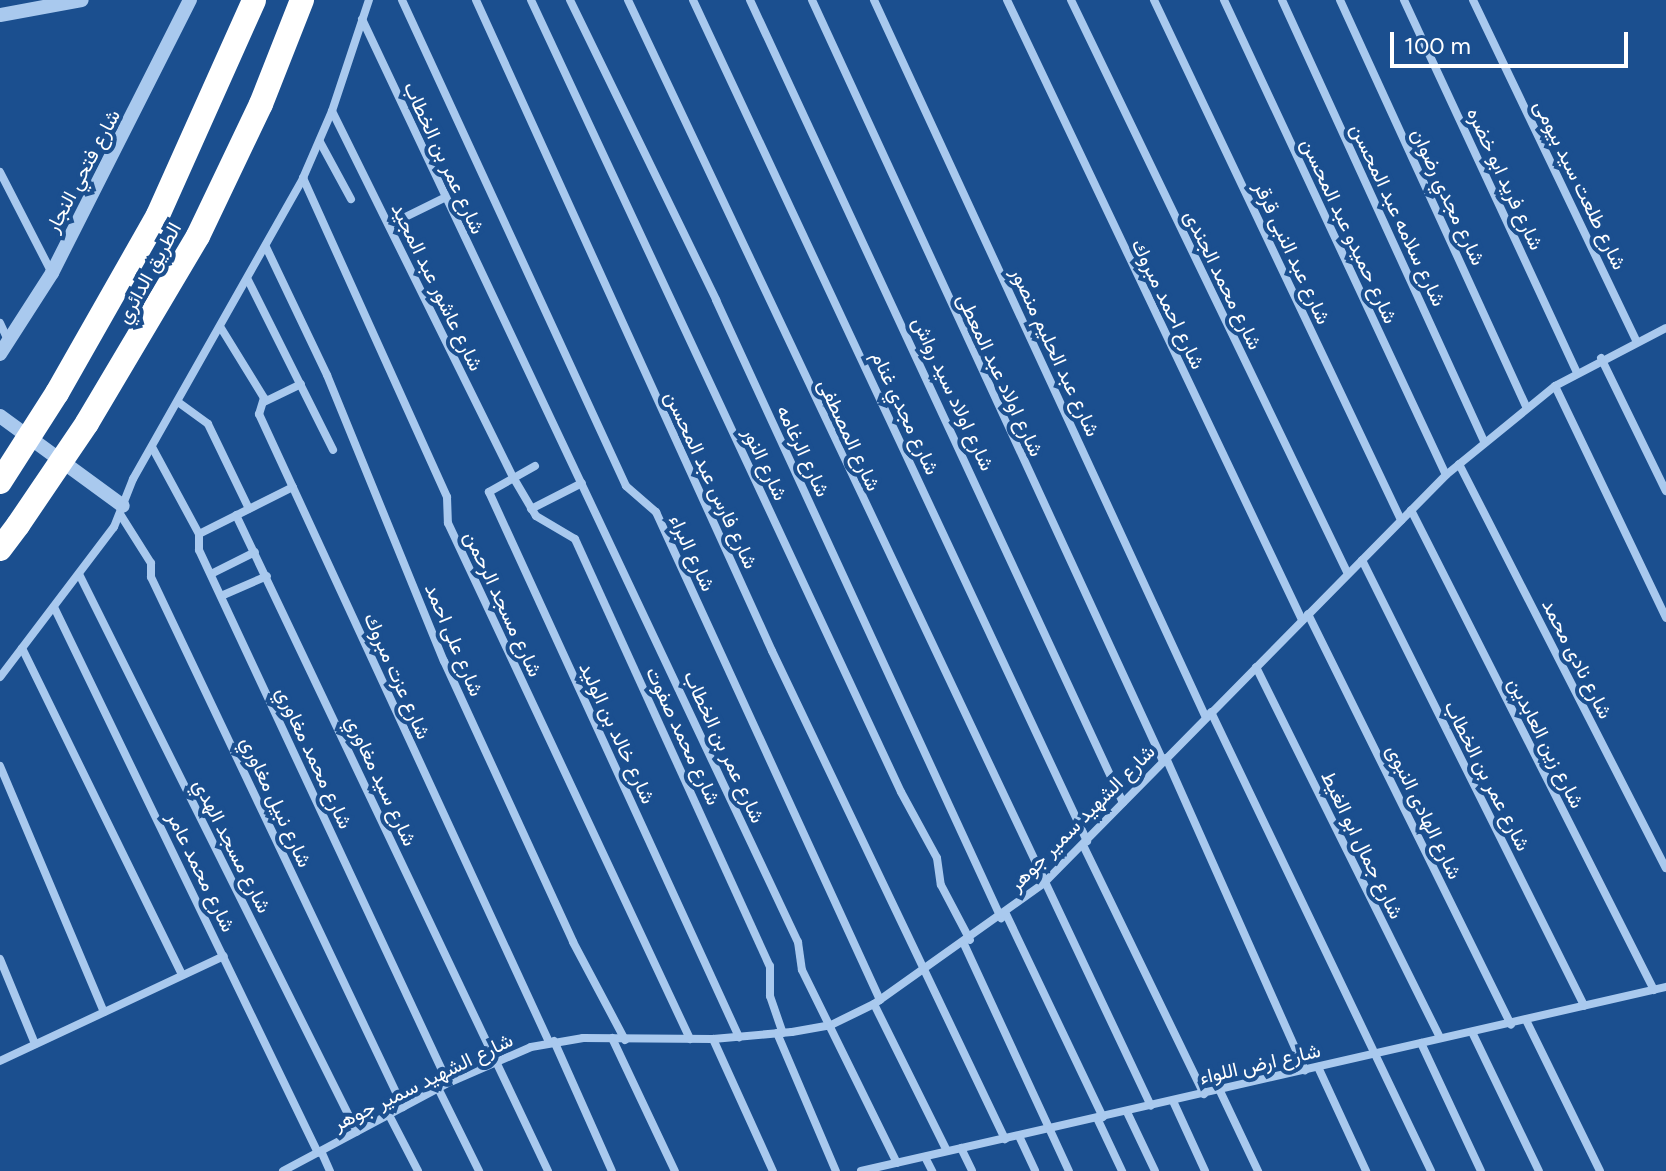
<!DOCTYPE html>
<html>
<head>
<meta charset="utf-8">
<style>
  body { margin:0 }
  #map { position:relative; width:1666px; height:1171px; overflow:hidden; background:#1b4f8f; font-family:Figtree,Vazirmatn,sans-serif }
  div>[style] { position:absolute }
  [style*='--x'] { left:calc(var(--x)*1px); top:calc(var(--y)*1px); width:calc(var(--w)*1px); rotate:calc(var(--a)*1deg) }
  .minor>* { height:8px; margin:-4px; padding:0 4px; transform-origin:4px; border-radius:4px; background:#a9c9ee }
  .tertiary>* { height:14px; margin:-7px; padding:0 7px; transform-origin:7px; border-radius:7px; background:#a9c9ee }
  .motorway>* { height:24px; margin:-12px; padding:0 12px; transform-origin:12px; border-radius:12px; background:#fff }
  .motorway-bridge>* { height:24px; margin:-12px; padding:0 12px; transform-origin:12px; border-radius:12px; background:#fff }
  span { translate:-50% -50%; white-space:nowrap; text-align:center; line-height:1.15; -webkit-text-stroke:8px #1b4f8f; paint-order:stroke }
  .street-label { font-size:20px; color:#fff }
  .scale { position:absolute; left:1390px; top:32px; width:238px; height:36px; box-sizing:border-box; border:4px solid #fff; border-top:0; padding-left:10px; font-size:24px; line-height:28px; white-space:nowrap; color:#fff; -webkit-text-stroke:6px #1b4f8f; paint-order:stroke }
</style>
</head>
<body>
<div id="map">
  <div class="minor">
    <i style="--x:402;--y:0;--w:535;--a:65.25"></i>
    <i style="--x:626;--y:486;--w:40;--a:41"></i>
    <i style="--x:656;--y:512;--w:537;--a:65.34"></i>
    <i style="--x:476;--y:0;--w:715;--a:65.55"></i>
    <i style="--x:772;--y:651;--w:541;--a:64.48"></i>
    <i style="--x:531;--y:0;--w:874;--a:64.96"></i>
    <i style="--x:901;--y:792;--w:75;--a:61.4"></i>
    <i style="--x:937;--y:858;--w:27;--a:82"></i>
    <i style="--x:941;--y:885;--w:62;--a:62.2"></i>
    <i style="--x:570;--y:0;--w:334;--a:64"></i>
    <i style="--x:716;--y:300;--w:681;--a:65.24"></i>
    <i style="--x:628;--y:0;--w:1223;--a:64.69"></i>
    <i style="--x:693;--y:0;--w:929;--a:64.9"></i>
    <i style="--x:750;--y:0;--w:885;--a:65.08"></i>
    <i style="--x:812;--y:0;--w:838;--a:65.24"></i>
    <i style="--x:874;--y:0;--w:791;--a:65.18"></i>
    <i style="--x:1007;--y:0;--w:687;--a:64.55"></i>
    <i style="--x:1071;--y:0;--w:637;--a:64.24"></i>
    <i style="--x:1154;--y:0;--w:576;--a:64.59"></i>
    <i style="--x:1224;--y:0;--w:524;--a:64.95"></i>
    <i style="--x:1282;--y:0;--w:487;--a:65.4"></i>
    <i style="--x:1340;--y:0;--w:449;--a:65.4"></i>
    <i style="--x:1404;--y:0;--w:410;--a:65.1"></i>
    <i style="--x:1473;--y:0;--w:379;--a:64.4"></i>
    <i style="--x:362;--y:19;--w:1021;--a:64.72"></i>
    <i style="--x:798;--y:942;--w:28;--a:82"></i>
    <i style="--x:802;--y:970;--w:215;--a:63.8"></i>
    <i style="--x:332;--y:111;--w:408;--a:63.7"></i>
    <i style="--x:513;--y:477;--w:45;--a:59.5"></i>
    <i style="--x:536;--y:516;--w:45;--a:30.5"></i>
    <i style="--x:575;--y:539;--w:469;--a:65.5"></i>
    <i style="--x:770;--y:966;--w:30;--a:90"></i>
    <i style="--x:770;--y:996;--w:39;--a:71"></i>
    <i style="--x:320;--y:142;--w:65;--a:61.5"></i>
    <i style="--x:0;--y:172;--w:114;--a:62.8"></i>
    <i style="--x:303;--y:178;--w:350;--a:65.7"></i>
    <i style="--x:447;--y:497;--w:26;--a:88"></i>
    <i style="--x:448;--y:523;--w:570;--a:64.87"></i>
    <i style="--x:389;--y:225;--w:61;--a:-26.1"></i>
    <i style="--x:266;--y:247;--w:142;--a:64.5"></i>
    <i style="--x:327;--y:375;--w:309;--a:67.8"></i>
    <i style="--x:444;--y:661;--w:309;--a:65.3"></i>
    <i style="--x:573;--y:942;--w:111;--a:62"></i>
    <i style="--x:248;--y:280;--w:190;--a:63.4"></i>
    <i style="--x:0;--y:323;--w:19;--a:65"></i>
    <i style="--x:221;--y:328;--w:82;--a:58.4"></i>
    <i style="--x:264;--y:398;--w:17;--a:107"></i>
    <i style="--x:259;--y:414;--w:692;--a:65.21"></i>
    <i style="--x:1601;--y:358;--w:148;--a:64"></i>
    <i style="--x:1555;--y:386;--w:257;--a:64.4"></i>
    <i style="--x:178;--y:402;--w:37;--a:36"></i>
    <i style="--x:208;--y:424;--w:94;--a:64.2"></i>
    <i style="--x:264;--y:402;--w:41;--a:-25.9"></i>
    <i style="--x:152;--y:447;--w:99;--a:61.6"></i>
    <i style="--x:199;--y:534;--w:16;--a:90"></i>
    <i style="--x:199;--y:550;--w:588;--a:64.96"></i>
    <i style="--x:1459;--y:464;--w:454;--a:62.9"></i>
    <i style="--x:535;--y:466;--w:53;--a:150.5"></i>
    <i style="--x:489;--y:492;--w:600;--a:65.36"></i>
    <i style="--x:531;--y:509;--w:57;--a:-27"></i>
    <i style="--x:1411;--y:510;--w:538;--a:63.15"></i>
    <i style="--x:120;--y:514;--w:58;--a:57.7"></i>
    <i style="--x:151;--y:563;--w:14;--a:90"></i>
    <i style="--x:151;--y:577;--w:587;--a:64.57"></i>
    <i style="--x:236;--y:515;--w:726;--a:64.56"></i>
    <i style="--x:199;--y:534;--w:105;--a:-26.6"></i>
    <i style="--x:1362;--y:560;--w:498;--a:63.5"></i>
    <i style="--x:79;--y:574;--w:623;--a:63.52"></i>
    <i style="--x:211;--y:574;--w:49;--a:-26.6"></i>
    <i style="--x:221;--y:596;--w:50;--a:-23.5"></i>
    <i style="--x:54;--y:607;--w:606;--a:64.2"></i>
    <i style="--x:1308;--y:614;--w:458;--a:63.7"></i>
    <i style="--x:22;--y:648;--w:364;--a:63.9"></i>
    <i style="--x:1256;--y:667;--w:414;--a:63.6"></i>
    <i style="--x:0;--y:677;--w:188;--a:-52.8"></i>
    <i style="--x:114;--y:527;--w:52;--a:-68.4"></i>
    <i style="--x:133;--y:479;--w:346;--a:-60.5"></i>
    <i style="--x:303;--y:178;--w:73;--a:-66.6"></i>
    <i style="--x:332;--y:111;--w:117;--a:-71.6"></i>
    <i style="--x:1211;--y:712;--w:509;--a:64.39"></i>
    <i style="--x:1166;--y:758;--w:342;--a:66"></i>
    <i style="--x:0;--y:766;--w:267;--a:67.1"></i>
    <i style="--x:1083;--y:845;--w:277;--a:64.1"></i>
    <i style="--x:1006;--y:914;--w:225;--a:64.5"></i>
    <i style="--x:964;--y:944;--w:250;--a:65.2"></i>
    <i style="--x:0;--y:959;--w:92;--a:67.6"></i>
    <i style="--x:874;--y:1004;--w:164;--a:63.6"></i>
    <i style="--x:1526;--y:1020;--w:168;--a:63.9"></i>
    <i style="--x:1472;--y:1032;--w:154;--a:64.3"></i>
    <i style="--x:777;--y:1033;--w:150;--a:66.9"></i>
    <i style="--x:612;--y:1038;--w:147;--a:64.7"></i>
    <i style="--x:713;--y:1039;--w:145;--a:65.6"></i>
    <i style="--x:554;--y:1041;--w:142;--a:66"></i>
    <i style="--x:1421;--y:1043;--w:141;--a:64.9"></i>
    <i style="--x:0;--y:1061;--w:247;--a:-25.1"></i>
    <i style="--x:1318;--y:1067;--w:115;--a:65.2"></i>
    <i style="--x:438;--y:1088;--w:93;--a:63.7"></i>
    <i style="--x:1220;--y:1091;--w:89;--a:64.6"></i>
    <i style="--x:1173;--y:1101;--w:77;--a:65.4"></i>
    <i style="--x:1127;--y:1112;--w:65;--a:64.6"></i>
    <i style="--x:389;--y:1115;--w:63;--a:62.6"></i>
    <i style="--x:1097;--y:1118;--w:59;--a:64.7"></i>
    <i style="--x:1019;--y:1136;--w:38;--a:65"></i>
    <i style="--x:961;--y:1148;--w:25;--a:64"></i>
    <i style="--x:321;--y:1151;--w:22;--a:66"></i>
    <i style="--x:925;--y:1157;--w:16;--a:63"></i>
    <i style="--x:283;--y:1171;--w:187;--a:-28.1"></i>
    <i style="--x:448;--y:1083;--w:90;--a:-23.4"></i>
    <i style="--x:531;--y:1047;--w:53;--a:-9.8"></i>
    <i style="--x:583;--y:1038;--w:130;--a:0.4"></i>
    <i style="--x:713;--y:1039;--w:79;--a:-5.1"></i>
    <i style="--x:792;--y:1032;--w:40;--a:-10"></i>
    <i style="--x:831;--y:1025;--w:48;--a:-26"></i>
    <i style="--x:874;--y:1004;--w:207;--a:-35.4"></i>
    <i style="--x:1043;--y:884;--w:574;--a:-45.42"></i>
    <i style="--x:1446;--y:475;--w:141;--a:-39.2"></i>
    <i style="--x:1555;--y:386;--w:125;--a:-27.6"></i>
    <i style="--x:861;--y:1171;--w:826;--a:-12.88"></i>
  </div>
  <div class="tertiary">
    <i style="--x:0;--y:15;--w:83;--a:-10.4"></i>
    <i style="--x:0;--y:354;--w:96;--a:-57.3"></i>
    <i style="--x:52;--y:273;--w:306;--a:-63.2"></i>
    <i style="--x:0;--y:416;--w:152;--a:36.2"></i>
  </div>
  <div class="motorway">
    <i style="--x:57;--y:393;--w:205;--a:-60.4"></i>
    <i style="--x:158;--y:215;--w:235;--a:-65.9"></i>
    <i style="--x:87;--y:423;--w:217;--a:-59.3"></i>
    <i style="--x:198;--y:236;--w:146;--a:-64.5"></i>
    <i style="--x:261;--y:104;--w:112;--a:-68.5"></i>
    <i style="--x:0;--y:549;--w:30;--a:-53"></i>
  </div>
  <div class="motorway-bridge">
    <i style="--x:0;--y:482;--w:106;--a:-57.4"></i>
    <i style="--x:18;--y:525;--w:123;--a:-55.9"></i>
  </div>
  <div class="street-label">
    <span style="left:444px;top:158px;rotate:65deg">شارع عمر بن الخطاب</span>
    <span style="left:83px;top:171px;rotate:-62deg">شارع فتحي النجار</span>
    <span style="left:1505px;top:179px;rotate:65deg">شارع فريد ابو خضره</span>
    <span style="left:1580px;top:185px;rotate:64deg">شارع طلعت سيد بيومى</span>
    <span style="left:1448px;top:197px;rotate:65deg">شارع مجدي رضوان</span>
    <span style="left:1398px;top:215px;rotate:65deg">شارع سلامه عبد المحسن</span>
    <span style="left:1349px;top:231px;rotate:65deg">شارع حميدو عبد المحسن</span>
    <span style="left:1292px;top:253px;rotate:65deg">شارع عبد النبى قرقر</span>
    <span style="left:149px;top:273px;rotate:-61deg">الطريق الدائري</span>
    <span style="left:1223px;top:280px;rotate:64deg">شارع محمد الجندى</span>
    <span style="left:437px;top:287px;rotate:64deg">شارع عاشور عبد المجيد</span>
    <span style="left:1168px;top:304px;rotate:64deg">شارع احمد مبروك</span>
    <span style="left:1055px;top:352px;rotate:65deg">شارع عبد الحليم منصور</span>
    <span style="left:1000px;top:375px;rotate:65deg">شارع اولاد عبد المعطى</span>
    <span style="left:953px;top:394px;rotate:65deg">شارع اولاد سيد رواش</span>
    <span style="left:905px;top:413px;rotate:65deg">شارع مجدي غنام</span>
    <span style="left:849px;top:435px;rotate:65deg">شارع المصطفى</span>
    <span style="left:803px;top:451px;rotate:65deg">شارع الرغامه</span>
    <span style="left:765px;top:464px;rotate:65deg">شارع النور</span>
    <span style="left:711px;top:480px;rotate:65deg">شارع فارس عبد المحسن</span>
    <span style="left:692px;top:553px;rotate:65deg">شارع البراء</span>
    <span style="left:503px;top:604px;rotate:65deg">شارع مسجد الرحمن</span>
    <span style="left:454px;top:640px;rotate:67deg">شارع على احمد</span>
    <span style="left:1577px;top:659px;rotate:63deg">شارع نادى محمد</span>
    <span style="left:397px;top:676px;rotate:66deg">شارع عزت مبروك</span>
    <span style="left:617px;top:733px;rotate:65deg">شارع خالد بن الوليد</span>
    <span style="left:683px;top:736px;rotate:65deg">شارع محمد صفوت</span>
    <span style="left:1546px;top:743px;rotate:63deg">شارع زين العابدين</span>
    <span style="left:724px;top:747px;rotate:65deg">شارع عمر بن الخطاب</span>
    <span style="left:314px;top:758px;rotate:65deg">شارع محمد مغاوري</span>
    <span style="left:1487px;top:776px;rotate:63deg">شارع عمر بن الخطاب</span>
    <span style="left:381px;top:781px;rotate:65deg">شارع سيد مغاوري</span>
    <span style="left:276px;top:802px;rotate:65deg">شارع نبيل مغاوري</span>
    <span style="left:1424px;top:812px;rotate:64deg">شارع الهادى النبوى</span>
    <span style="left:1082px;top:818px;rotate:-45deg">شارع الشهيد سمير جوهر</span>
    <span style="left:1362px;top:845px;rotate:64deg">شارع جمال ابو الغيط</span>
    <span style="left:232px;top:846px;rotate:63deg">شارع مسجد الهدي</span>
    <span style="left:201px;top:872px;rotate:64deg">شارع محمد عامر</span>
    <span style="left:1260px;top:1064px;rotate:-13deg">شارع ارض اللواء</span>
    <span style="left:423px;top:1082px;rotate:-26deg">شارع الشهيد سمير جوهر</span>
  </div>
  <div class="scale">100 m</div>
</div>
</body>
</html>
